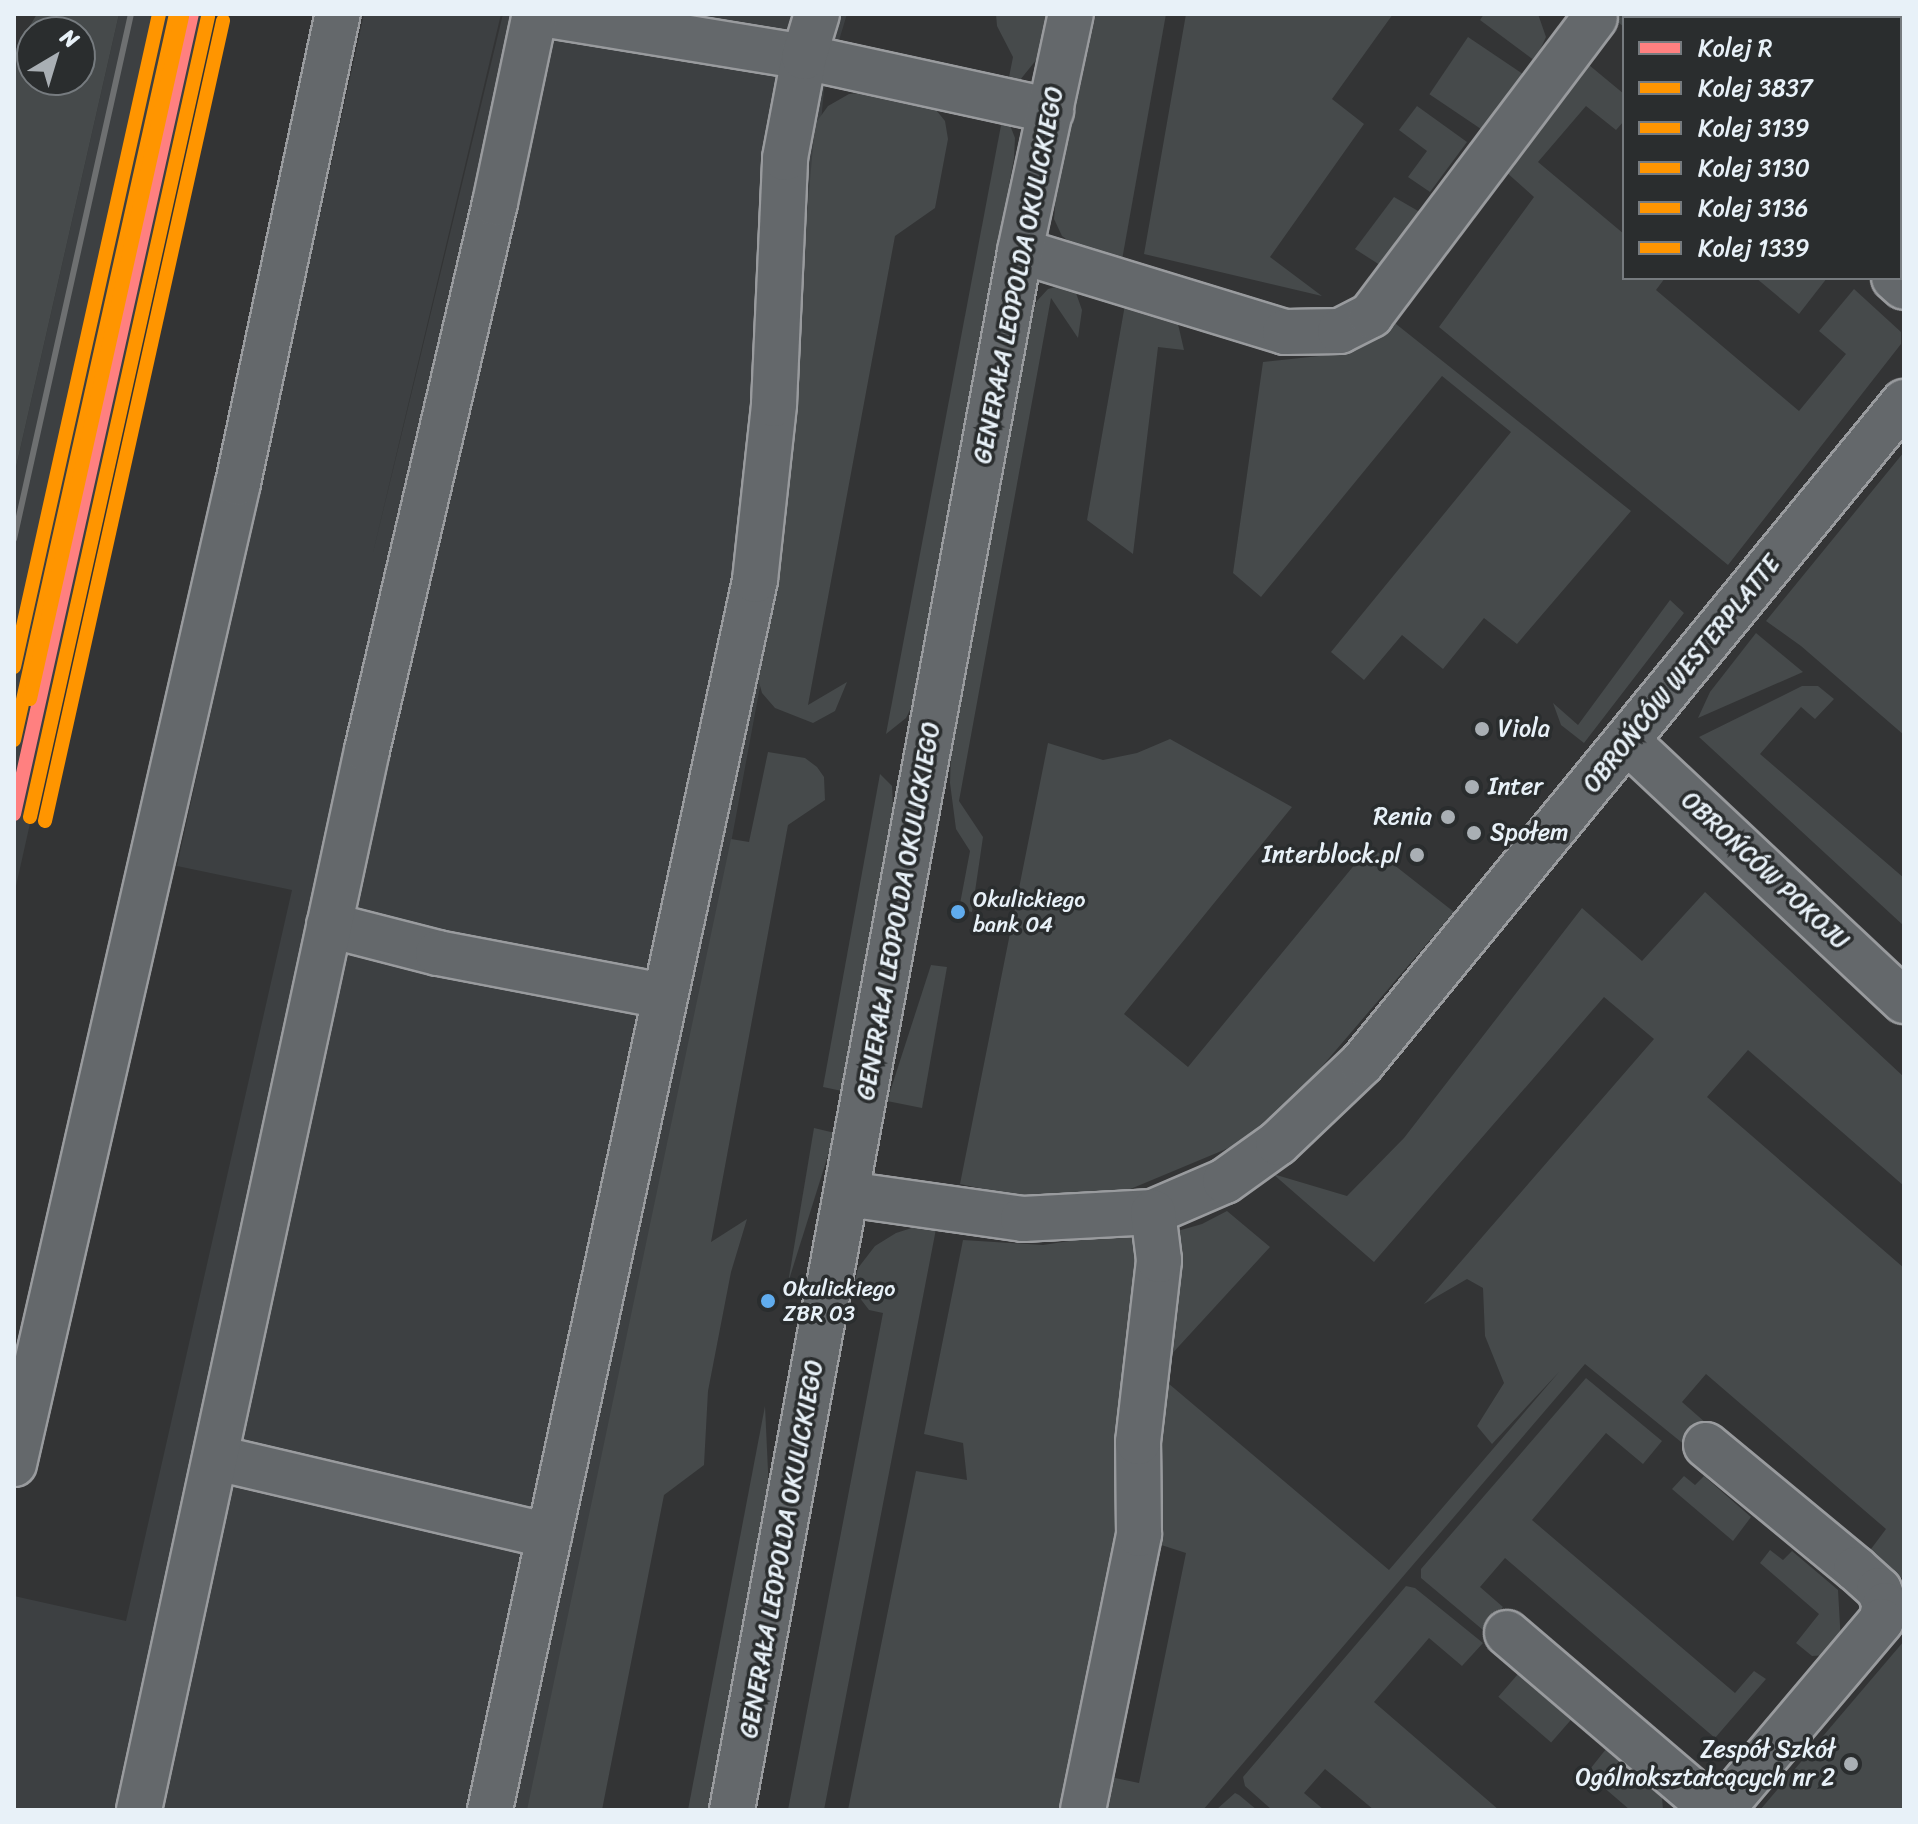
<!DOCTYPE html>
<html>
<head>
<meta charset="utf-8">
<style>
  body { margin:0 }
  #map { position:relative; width:1918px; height:1824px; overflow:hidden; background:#333435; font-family:Sriracha,sans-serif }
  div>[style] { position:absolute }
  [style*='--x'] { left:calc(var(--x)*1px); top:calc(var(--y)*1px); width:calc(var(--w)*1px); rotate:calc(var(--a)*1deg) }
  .built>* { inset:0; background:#3d4042 }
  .green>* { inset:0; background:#464a4b; transform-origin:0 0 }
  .roads { filter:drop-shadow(2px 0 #999b9e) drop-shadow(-2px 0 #999b9e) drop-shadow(0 2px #999b9e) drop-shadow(0 -2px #999b9e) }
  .minor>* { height:44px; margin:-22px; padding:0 22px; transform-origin:22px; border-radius:22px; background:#64686b }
  .rail>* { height:6px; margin:-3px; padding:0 3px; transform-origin:3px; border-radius:3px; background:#6e7071 }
  .rail-1>* { height:14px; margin:-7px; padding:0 7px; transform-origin:7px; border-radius:7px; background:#ff8080 }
  .rail-2>* { height:14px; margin:-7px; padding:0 7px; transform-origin:7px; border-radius:7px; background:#ff9500 }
  .rail-3>* { height:14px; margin:-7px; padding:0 7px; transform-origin:7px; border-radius:7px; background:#ff9500 }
  .rail-4>* { height:14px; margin:-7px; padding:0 7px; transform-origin:7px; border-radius:7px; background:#ff9500 }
  .rail-5>* { height:14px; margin:-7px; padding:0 7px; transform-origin:7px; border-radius:7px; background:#ff9500 }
  .rail-6>* { height:14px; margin:-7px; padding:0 7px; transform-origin:7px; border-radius:7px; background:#ff9500 }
  .dots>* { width:22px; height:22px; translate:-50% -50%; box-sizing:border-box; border:4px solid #2a2d2e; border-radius:50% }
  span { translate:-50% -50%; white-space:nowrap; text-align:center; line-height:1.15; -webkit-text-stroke:7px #2a2d2e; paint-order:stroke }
  .bus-label { font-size:22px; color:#e8f1f8 }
  .left { translate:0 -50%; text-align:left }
  .street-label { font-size:24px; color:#e8f1f8 }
  .poi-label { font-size:24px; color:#e8f1f8 }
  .right { translate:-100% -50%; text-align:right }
  .frame { position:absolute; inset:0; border:16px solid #e8f1f8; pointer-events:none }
  .legend { position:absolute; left:1622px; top:16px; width:280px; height:264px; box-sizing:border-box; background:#2a2d2e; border:2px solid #767b7f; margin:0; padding:10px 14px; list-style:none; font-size:24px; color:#e8f1f8 }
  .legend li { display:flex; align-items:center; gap:16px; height:40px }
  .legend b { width:40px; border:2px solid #767b7f }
  .north { position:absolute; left:16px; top:16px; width:80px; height:80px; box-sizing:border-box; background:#2a2d2e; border:2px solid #767b7f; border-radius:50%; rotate:38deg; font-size:22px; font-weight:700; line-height:32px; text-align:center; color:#e8f1f8 }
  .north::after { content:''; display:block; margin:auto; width:28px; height:36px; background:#a9afb4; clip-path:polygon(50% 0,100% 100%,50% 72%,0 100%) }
</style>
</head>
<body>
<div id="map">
  <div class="built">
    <i style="clip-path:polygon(119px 14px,211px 14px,14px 895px,14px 476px)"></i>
    <i style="clip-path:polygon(364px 14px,501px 14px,371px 561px,503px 14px,847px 14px,824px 90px,777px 595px,640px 1334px,531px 1810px,14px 1810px,14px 1596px,126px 1621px,292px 890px,177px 866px)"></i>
    <i style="clip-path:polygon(1608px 14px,1904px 14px,1904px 262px,1900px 259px,1900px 18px,1624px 18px,1624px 27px)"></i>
  </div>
  <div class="green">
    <i style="clip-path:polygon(evenodd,37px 14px,119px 14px,14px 476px,14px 52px,37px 14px,80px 32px,80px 80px,32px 80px,32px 32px,80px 32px)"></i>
    <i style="clip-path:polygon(996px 14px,1050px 14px,1041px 54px,1020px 80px,1008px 82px,1013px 57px,997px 26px)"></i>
    <i style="clip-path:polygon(1096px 14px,1166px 14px,1122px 260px,1074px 245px,1062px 236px,1054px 219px,1056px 194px)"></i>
    <i style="clip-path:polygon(1186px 14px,1393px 14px,1332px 99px,1364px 124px,1270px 257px,1322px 296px,1144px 254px)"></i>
    <i style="clip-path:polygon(1484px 14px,1538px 14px,1546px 37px,1535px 61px,1480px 20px)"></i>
    <i style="clip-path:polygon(1608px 14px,1837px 14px,1841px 18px,1624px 18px,1624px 27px)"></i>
    <i style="left:1468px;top:37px;width:68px;height:69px;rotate:34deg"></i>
    <i style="clip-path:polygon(1589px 65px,1624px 94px,1624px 121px,1616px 130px,1586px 106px,1538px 162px,1624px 234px,1624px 278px,1665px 278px,1656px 290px,1799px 411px,1846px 354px,1819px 331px,1854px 289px,1901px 332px,1901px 344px,1728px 565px,1439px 327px,1534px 197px,1506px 172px)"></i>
    <i style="left:1900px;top:82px;width:6px;height:177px;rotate:45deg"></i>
    <i style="clip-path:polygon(881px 91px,928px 100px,945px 121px,948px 139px,935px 208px,895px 236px,808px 705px,847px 682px,835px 711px,813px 723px,775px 708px,762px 693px,757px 675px,773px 597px,815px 124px,828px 106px,849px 94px)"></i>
    <i style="clip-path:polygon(1417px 106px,1467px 142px,1430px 192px,1408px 177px,1427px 151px,1399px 130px)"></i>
    <i style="clip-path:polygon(1002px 120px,1010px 125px,1015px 138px,1014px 158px,912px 706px,906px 718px,886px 734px)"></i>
    <i style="clip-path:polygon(1394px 197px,1425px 215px,1383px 267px,1355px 249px)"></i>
    <i style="clip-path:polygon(1756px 278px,1827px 278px,1799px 314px)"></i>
    <i style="clip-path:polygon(1063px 285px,1076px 293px,1082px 310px,1078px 338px,1051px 298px,959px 801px,983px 837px,972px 912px,959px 909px,970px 851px,956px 829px,950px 783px,951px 752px,1028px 331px,1036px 302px,1048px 289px)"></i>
    <i style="clip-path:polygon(1126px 299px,1159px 308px,1178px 324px,1184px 350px,1158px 347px,1133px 554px,1087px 520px)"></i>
    <i style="clip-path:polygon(1391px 320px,1631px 511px,1517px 644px,1484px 618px,1443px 669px,1402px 635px,1364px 680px,1331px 652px,1511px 432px,1442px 376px,1261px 597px,1233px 573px,1263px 362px,1338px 354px,1382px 333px)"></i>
    <i style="clip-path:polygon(1904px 452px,1904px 735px,1801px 646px,1766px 621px)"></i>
    <i style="clip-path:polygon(1670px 600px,1684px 613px,1584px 743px,1561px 725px,1553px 703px,1578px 725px)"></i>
    <i style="clip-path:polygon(1756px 633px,1803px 672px,1698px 718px,1710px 692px)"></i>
    <i style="clip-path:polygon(1802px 686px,1818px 686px,1834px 699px,1815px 719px,1801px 707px,1760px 754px,1904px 878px,1904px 926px,1699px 737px)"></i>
    <i style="clip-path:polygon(1170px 739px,1292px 807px,1124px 1014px,1188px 1067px,1370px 846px,1454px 912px,1307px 1084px,1271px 1118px,1231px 1147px,1128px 1190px,1050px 1196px,1007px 1194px,960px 1184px,1048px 743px,1103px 760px,1137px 753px)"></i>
    <i style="clip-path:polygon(768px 752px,805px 758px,817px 767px,824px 777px,825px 800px,788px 825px,711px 1242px,747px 1219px,731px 1272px,708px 1391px,704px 1465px,664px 1495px,602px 1810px,527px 1810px,731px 839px,749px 842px)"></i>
    <i style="clip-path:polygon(880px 774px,892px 786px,893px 807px,842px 1091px,823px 1087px)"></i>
    <i style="clip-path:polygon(1705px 892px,1904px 1077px,1904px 1186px,1748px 1050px,1707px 1097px,1904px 1268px,1904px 1575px,1896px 1584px,1865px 1557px,1886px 1529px,1706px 1374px,1682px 1402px,1706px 1423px,1686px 1446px,1585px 1364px,1203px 1810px,1096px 1810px,1101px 1775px,1139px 1783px,1186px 1553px,1152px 1542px,1162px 1378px,1389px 1570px,1559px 1372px,1492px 1444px,1477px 1426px,1504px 1383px,1485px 1336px,1483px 1288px,1467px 1279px,1424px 1304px,1654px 1039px,1604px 997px,1374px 1262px,1273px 1174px,1347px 1196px,1404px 1138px,1582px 908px,1642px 961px)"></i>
    <i style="clip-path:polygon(931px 965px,947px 967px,922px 1108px,887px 1101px)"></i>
    <i style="clip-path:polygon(814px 1128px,835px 1133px,788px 1283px)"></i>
    <i style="clip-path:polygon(1227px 1211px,1270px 1247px,1169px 1357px,1174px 1232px,1202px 1224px)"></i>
    <i style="clip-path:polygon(918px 1226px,936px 1229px,824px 1810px,788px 1810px,883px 1313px,869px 1310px,853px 1289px,858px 1268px,875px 1246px,896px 1233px)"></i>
    <i style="clip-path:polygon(1138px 1226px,1138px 1286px,1125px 1530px,1072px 1810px,848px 1810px,916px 1471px,967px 1480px,963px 1443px,924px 1434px,963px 1240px,1043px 1245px,1102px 1236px)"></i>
    <i style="clip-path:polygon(1586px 1378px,1662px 1441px,1643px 1464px,1606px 1433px,1532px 1520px,1735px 1693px,1754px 1671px,1766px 1679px,1715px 1738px,1505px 1558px,1480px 1587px,1503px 1607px,1483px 1630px,1421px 1578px,1421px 1569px)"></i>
    <i style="clip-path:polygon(765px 1406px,769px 1493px,709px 1810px,688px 1810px)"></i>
    <i style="clip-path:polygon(1684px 1476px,1695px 1485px,1704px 1476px,1751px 1517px,1733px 1541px,1672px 1489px)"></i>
    <i style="clip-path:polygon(1770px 1550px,1783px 1560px,1792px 1551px,1838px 1590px,1841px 1643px,1829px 1655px,1812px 1656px,1796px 1643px,1819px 1614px,1760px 1563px)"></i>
    <i style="clip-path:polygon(1406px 1586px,1415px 1588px,1483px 1643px,1462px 1666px,1429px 1638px,1374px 1702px,1499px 1810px,1374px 1810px,1325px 1769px,1304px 1793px,1324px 1810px,1272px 1810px,1245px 1786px,1243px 1777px)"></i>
    <i style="clip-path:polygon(1904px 1641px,1904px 1810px,1760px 1810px)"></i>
    <i style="left:1518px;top:1674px;width:70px;height:30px;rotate:41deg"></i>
    <i style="clip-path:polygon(1606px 1749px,1662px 1797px,1663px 1810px,1630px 1810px,1587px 1773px)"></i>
    <i style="clip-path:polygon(1235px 1793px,1239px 1795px,1257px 1810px,1216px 1810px)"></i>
  </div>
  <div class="roads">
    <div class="minor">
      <i style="--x:542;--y:14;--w:266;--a:9.3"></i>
      <i style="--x:804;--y:57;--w:253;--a:12.3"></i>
      <i style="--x:1020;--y:251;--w:277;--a:17"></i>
      <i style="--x:1285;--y:332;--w:55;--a:-1"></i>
      <i style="--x:1340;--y:331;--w:35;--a:-27"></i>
      <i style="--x:1371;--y:315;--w:372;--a:-53"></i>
      <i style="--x:1894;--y:278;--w:13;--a:42"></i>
      <i style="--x:1627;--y:741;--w:380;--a:43.2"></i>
      <i style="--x:329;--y:925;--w:113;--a:14.4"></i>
      <i style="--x:438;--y:953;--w:230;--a:10.8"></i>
      <i style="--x:847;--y:1194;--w:178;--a:8.1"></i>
      <i style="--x:1023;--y:1219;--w:130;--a:-3.1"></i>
      <i style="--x:1153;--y:1212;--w:78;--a:-23.3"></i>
      <i style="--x:1225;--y:1181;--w:65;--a:-35.6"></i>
      <i style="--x:1278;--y:1143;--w:116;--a:-43.6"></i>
      <i style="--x:1362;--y:1063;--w:855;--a:-50.65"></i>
      <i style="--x:1706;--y:1445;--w:195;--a:39.6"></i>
      <i style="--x:1856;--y:1569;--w:31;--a:42"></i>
      <i style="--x:1879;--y:1590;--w:16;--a:68"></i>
      <i style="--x:1885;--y:1605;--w:16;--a:104"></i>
      <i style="--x:1881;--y:1621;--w:248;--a:130.2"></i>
      <i style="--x:217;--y:1458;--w:341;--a:13.2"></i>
      <i style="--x:14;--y:1464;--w:1006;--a:-77.14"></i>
      <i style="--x:238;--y:483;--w:480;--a:-78"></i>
      <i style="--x:1507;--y:1633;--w:272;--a:40.5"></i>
      <i style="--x:139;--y:1810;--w:1084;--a:-77.86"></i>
      <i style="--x:367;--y:750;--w:562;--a:-76.83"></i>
      <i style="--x:495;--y:203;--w:193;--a:-78.1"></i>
      <i style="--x:490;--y:1810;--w:1258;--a:-77.84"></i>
      <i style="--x:755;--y:580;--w:177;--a:-83.8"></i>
      <i style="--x:774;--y:404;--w:246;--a:-87.4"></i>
      <i style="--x:785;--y:158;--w:103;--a:-79.3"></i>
      <i style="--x:804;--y:57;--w:45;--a:-73.2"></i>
      <i style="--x:732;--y:1810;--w:1585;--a:-79.53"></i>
      <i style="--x:1020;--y:251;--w:242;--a:-77.9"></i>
      <i style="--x:1083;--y:1810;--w:282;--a:-78.5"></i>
      <i style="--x:1139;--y:1534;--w:92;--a:-90.6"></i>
      <i style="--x:1138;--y:1442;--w:183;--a:-83.4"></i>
      <i style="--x:1159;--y:1260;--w:48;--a:-97.1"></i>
    </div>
  </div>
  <div class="rail">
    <i style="--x:14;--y:539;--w:538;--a:-77.44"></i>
  </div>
  <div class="rail-1">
    <i style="--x:14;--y:814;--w:820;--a:-77.46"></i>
  </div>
  <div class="rail-2">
    <i style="--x:30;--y:817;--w:820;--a:-77.46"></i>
  </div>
  <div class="rail-3">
    <i style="--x:14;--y:740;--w:744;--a:-77.42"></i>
  </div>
  <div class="rail-4">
    <i style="--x:45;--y:821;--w:820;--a:-77.46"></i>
  </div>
  <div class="rail-5">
    <i style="--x:14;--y:667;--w:669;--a:-77.48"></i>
  </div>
  <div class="rail-6">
    <i style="--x:30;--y:699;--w:699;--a:-77.44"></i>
  </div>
  <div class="dots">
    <i style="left:1482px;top:729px;background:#a9afb4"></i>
    <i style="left:1472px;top:787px;background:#a9afb4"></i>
    <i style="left:1448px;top:817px;background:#a9afb4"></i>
    <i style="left:1474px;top:833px;background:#a9afb4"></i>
    <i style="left:1417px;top:855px;background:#a9afb4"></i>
    <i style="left:958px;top:912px;background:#60acee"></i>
    <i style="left:768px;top:1301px;background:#60acee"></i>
    <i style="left:1851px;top:1764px;background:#a9afb4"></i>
  </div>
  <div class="bus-label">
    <span class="left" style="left:973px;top:912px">Okulickiego<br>bank 04</span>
    <span class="left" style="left:783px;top:1301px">Okulickiego<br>ZBR 03</span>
  </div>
  <div class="street-label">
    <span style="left:1019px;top:275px;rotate:-79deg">GENERAŁA LEOPOLDA OKULICKIEGO</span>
    <span style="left:1682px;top:674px;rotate:-51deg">OBROŃCÓW WESTERPLATTE</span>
    <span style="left:1765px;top:871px;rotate:43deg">OBROŃCÓW POKOJU</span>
    <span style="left:899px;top:911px;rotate:-80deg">GENERAŁA LEOPOLDA OKULICKIEGO</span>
    <span style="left:782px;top:1549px;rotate:-80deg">GENERAŁA LEOPOLDA OKULICKIEGO</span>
  </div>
  <div class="poi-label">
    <span class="left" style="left:1498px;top:729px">Viola</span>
    <span class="left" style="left:1488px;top:787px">Inter</span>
    <span class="right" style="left:1432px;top:817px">Renia</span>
    <span class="left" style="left:1490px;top:833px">Społem</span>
    <span class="right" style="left:1401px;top:855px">Interblock.pl</span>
    <span class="right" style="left:1835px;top:1764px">Zespół Szkół<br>Ogólnokształcących nr 2</span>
  </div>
  <div class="frame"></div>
  <ul class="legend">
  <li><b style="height:10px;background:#ff8080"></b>Kolej R</li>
  <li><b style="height:10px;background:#ff9500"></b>Kolej 3837</li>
  <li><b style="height:10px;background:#ff9500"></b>Kolej 3139</li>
  <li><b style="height:10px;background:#ff9500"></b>Kolej 3130</li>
  <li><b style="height:10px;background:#ff9500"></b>Kolej 3136</li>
  <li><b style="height:10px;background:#ff9500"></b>Kolej 1339</li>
  </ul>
  <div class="north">N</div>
</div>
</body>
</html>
